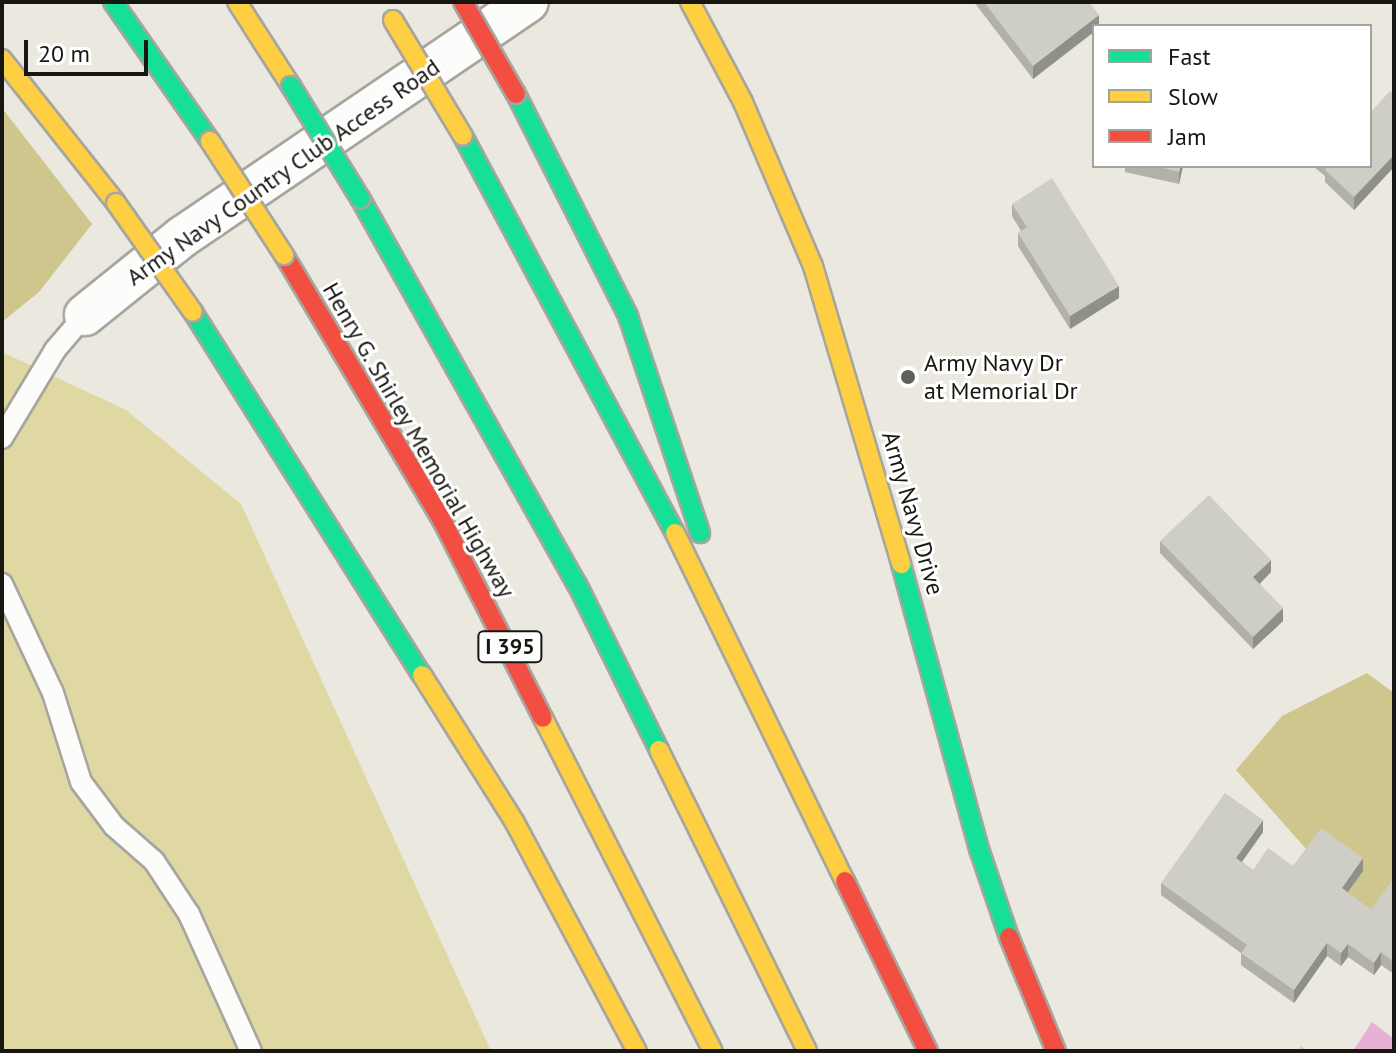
<!DOCTYPE html>
<html>
<head>
<meta charset="utf-8">
<style>
  body { margin:0 }
  #map { position:relative; width:1396px; height:1053px; overflow:hidden; background:#eae8df; font-family:"PT Sans",sans-serif }
  div>[style] { position:absolute }
  [style*='--x'] { left:calc(var(--x)*1px); top:calc(var(--y)*1px); width:calc(var(--w)*1px); rotate:calc(var(--a)*1deg) }
  .green>* { inset:0; background:#dfd8a2 }
  .forest>* { inset:0; background:#cfc68d }
  .water>* { inset:0; background:#e8b0d5 }
  .roads { filter:drop-shadow(2px 0 #a6a59e) drop-shadow(-2px 0 #a6a59e) drop-shadow(0 2px #a6a59e) drop-shadow(0 -2px #a6a59e) }
  .lane>* { height:20px; margin:-10px; padding:0 10px; transform-origin:10px; border-radius:10px; background:#fcfcfa }
  .street>* { height:40px; margin:-20px; padding:0 20px; transform-origin:20px; border-radius:20px; background:#fcfcfa }
  .fast>* { height:18px; margin:-9px; padding:0 9px; transform-origin:9px; border-radius:9px; background:#16e098 }
  .slow>* { height:18px; margin:-9px; padding:0 9px; transform-origin:9px; border-radius:9px; background:#ffcf43 }
  .jam>* { height:18px; margin:-9px; padding:0 9px; transform-origin:9px; border-radius:9px; background:#f24e42 }
  .bridges { filter:drop-shadow(2px 0 #a6a59e) drop-shadow(-2px 0 #a6a59e) drop-shadow(0 2px #a6a59e) drop-shadow(0 -2px #a6a59e) }
  .fast-bridge>* { height:18px; margin:-9px; padding:0 9px; transform-origin:9px; border-radius:9px; background:#16e098 }
  .slow-bridge>* { height:18px; margin:-9px; padding:0 9px; transform-origin:9px; border-radius:9px; background:#ffcf43 }
  .jam-bridge>* { height:18px; margin:-9px; padding:0 9px; transform-origin:9px; border-radius:9px; background:#f24e42 }
  .wall>* { inset:0; background:#b1b1aa }
  .shaded-wall>* { inset:0; background:#90908b }
  .building>* { inset:0; background:#cecec6 }
  .dots>* { width:22px; height:22px; translate:-50% -50%; box-sizing:border-box; border:4px solid #fff; border-radius:50% }
  span { translate:-50% -50%; white-space:nowrap; text-align:center; line-height:1.15; -webkit-text-stroke:6px #fff; paint-order:stroke }
  .shield-label span { padding:2px 6px; background:#fff; border:2px solid; border-radius:6px; -webkit-text-stroke-width:0 }
  .shield-label { font-size:22px; color:#171610; font-weight:700 }
  .street-label { font-size:24px; color:#171610 }
  .poi-label { font-size:24px; color:#171610 }
  .left { translate:0 -50%; text-align:left }
  .frame { position:absolute; inset:0; border:4px solid #171610; pointer-events:none }
  .legend { position:absolute; left:1092px; top:24px; width:280px; height:144px; box-sizing:border-box; background:#fff; border:2px solid #a2a29f; margin:0; padding:10px 14px; list-style:none; font-size:24px; color:#171610 }
  .legend li { display:flex; align-items:center; gap:16px; height:40px }
  .legend b { width:40px; border:2px solid #a2a29f }
  .scale { position:absolute; left:24px; top:40px; width:124px; height:36px; box-sizing:border-box; border:4px solid #171610; border-top:0; padding-left:10px; font-size:24px; line-height:28px; white-space:nowrap; color:#171610; -webkit-text-stroke:6px #fff; paint-order:stroke }
</style>
</head>
<body>
<div id="map">
  <div class="green">
    <i style="clip-path:polygon(2px 352px,126px 410px,241px 504px,491px 1051px,2px 1051px)"></i>
  </div>
  <div class="forest">
    <i style="clip-path:polygon(2px 108px,92px 224px,39px 292px,2px 322px)"></i>
    <i style="clip-path:polygon(1367px 673px,1394px 693px,1394px 948px,1236px 770px,1282px 716px)"></i>
  </div>
  <div class="water">
    <i style="clip-path:polygon(1372px 1022px,1394px 1039px,1394px 1051px,1353px 1051px)"></i>
  </div>
  <div class="roads">
    <div class="lane">
      <i style="--x:2;--y:438;--w:103;--a:-58.9"></i>
      <i style="--x:55;--y:350;--w:46;--a:-49.4"></i>
      <i style="--x:2;--y:584;--w:120;--a:64.9"></i>
      <i style="--x:53;--y:693;--w:93;--a:72.5"></i>
      <i style="--x:81;--y:782;--w:55;--a:53.1"></i>
      <i style="--x:114;--y:826;--w:53;--a:41.2"></i>
      <i style="--x:154;--y:861;--w:64;--a:56.6"></i>
      <i style="--x:189;--y:914;--w:150;--a:65.7"></i>
    </div>
    <div class="street">
      <i style="--x:85;--y:315;--w:124;--a:-38.8"></i>
      <i style="--x:182;--y:237;--w:418;--a:-34.2"></i>
    </div>
    <div class="fast">
      <i style="--x:113;--y:2;--w:169;--a:55.1"></i>
      <i style="--x:516;--y:94;--w:249;--a:63.2"></i>
      <i style="--x:628;--y:316;--w:229;--a:71.6"></i>
      <i style="--x:463;--y:136;--w:450;--a:61.9"></i>
      <i style="--x:360;--y:198;--w:445;--a:60.7"></i>
      <i style="--x:578;--y:586;--w:183;--a:63.7"></i>
      <i style="--x:193;--y:312;--w:429;--a:57.8"></i>
      <i style="--x:901;--y:564;--w:295;--a:74.7"></i>
      <i style="--x:979;--y:849;--w:93;--a:71.2"></i>
    </div>
    <div class="slow">
      <i style="--x:237;--y:2;--w:100;--a:57.3"></i>
      <i style="--x:690;--y:2;--w:113;--a:62.1"></i>
      <i style="--x:743;--y:102;--w:178;--a:66.9"></i>
      <i style="--x:813;--y:266;--w:311;--a:73.5"></i>
      <i style="--x:2;--y:59;--w:184;--a:51.6"></i>
      <i style="--x:675;--y:533;--w:387;--a:64"></i>
      <i style="--x:422;--y:675;--w:173;--a:57.8"></i>
      <i style="--x:514;--y:821;--w:261;--a:61.9"></i>
      <i style="--x:543;--y:718;--w:374;--a:63"></i>
      <i style="--x:659;--y:750;--w:335;--a:63.8"></i>
    </div>
    <div class="jam">
      <i style="--x:284;--y:255;--w:309;--a:59.2"></i>
      <i style="--x:442;--y:520;--w:222;--a:63"></i>
      <i style="--x:845;--y:881;--w:189;--a:64"></i>
      <i style="--x:1009;--y:937;--w:123;--a:67.6"></i>
    </div>
  </div>
  <div class="bridges">
    <div class="fast-bridge">
      <i style="--x:291;--y:86;--w:132;--a:58.4"></i>
    </div>
    <div class="slow-bridge">
      <i style="--x:393;--y:20;--w:135;--a:58.9"></i>
      <i style="--x:210;--y:141;--w:136;--a:57"></i>
      <i style="--x:116;--y:203;--w:133;--a:54.8"></i>
    </div>
    <div class="jam-bridge">
      <i style="--x:463;--y:2;--w:106;--a:60.1"></i>
    </div>
  </div>
  <div class="wall">
    <i style="clip-path:polygon(974px 2px,1089px 2px,1099px 26px,1033px 79px)"></i>
    <i style="clip-path:polygon(1394px 94px,1394px 167px,1354px 210px,1325px 182px,1325px 176px,1313px 166px,1370px 166px)"></i>
    <i style="clip-path:polygon(1125px 166px,1183px 166px,1179px 184px,1125px 172px)"></i>
    <i style="clip-path:polygon(1012px 204px,1119px 298px,1070px 329px,1018px 246px,1018px 233px,1021px 231px,1012px 216px)"></i>
    <i style="clip-path:polygon(1160px 541px,1271px 572px,1260px 584px,1283px 621px,1253px 649px,1160px 553px)"></i>
    <i style="clip-path:polygon(1263px 832px,1242px 862px,1253px 870px,1293px 866px,1363px 871px,1348px 892px,1371px 909px,1394px 880px,1394px 974px,1381px 965px,1374px 975px,1348px 957px,1341px 966px,1327px 956px,1294px 1003px,1241px 965px,1241px 953px,1161px 895px,1161px 883px)"></i>
  </div>
  <div class="shaded-wall">
    <i style="clip-path:polygon(1099px 15px,1099px 26px,1094px 26px,1094px 32px,1033px 79px,1033px 66px)"></i>
    <i style="clip-path:polygon(1394px 155px,1394px 167px,1354px 210px,1354px 197px)"></i>
    <i style="clip-path:polygon(1181px 166px,1183px 166px,1179px 184px,1179px 172px)"></i>
    <i style="clip-path:polygon(1119px 286px,1119px 298px,1070px 329px,1070px 316px)"></i>
    <i style="clip-path:polygon(1271px 560px,1271px 572px,1253px 590px,1253px 577px)"></i>
    <i style="clip-path:polygon(1283px 608px,1283px 621px,1253px 649px,1253px 637px)"></i>
    <i style="clip-path:polygon(1263px 820px,1263px 832px,1236px 870px,1236px 858px)"></i>
    <i style="clip-path:polygon(1363px 858px,1363px 871px,1342px 900px,1342px 888px)"></i>
    <i style="clip-path:polygon(1327px 943px,1327px 956px,1294px 1003px,1294px 990px)"></i>
    <i style="clip-path:polygon(1348px 944px,1348px 957px,1341px 966px,1341px 953px)"></i>
    <i style="clip-path:polygon(1381px 952px,1381px 965px,1374px 975px,1374px 963px)"></i>
  </div>
  <div class="building">
    <i style="clip-path:polygon(984px 2px,1089px 2px,1099px 15px,1033px 66px)"></i>
    <i style="clip-path:polygon(1390px 91px,1394px 94px,1394px 155px,1354px 197px,1325px 170px,1328px 166px,1370px 166px,1370px 113px)"></i>
    <i style="clip-path:polygon(1154px 166px,1181px 166px,1179px 172px)"></i>
    <i style="clip-path:polygon(1052px 178px,1119px 286px,1070px 316px,1018px 233px,1027px 227px,1012px 204px)"></i>
    <i style="clip-path:polygon(1209px 495px,1271px 560px,1253px 577px,1283px 608px,1253px 637px,1160px 541px)"></i>
    <i style="clip-path:polygon(1225px 793px,1263px 820px,1236px 858px,1253px 870px,1268px 848px,1293px 866px,1321px 828px,1363px 858px,1342px 888px,1371px 909px,1393px 879px,1394px 880px,1394px 962px,1381px 952px,1374px 963px,1348px 944px,1341px 953px,1327px 943px,1294px 990px,1241px 953px,1247px 945px,1161px 883px)"></i>
    <i style="clip-path:polygon(1301px 1046px,1307px 1051px,1298px 1051px)"></i>
  </div>
  <div class="dots">
    <i style="left:908px;top:377px;background:#616058"></i>
  </div>
  <div class="shield-label">
    <span style="left:510px;top:647px">I 395</span>
  </div>
  <div class="street-label">
    <span style="left:283px;top:172px;rotate:-35deg">Army Navy Country Club Access Road</span>
    <span style="left:419px;top:440px;rotate:60deg">Henry G. Shirley Memorial Highway</span>
    <span style="left:913px;top:513px;rotate:74deg">Army Navy Drive</span>
  </div>
  <div class="poi-label">
    <span class="left" style="left:924px;top:377px">Army Navy Dr<br>at Memorial Dr</span>
  </div>
  <div class="frame"></div>
  <ul class="legend">
  <li><b style="height:10px;background:#16e098"></b>Fast</li>
  <li><b style="height:10px;background:#ffcf43"></b>Slow</li>
  <li><b style="height:10px;background:#f24e42"></b>Jam</li>
  </ul>
  <div class="scale">20 m</div>
</div>
</body>
</html>
